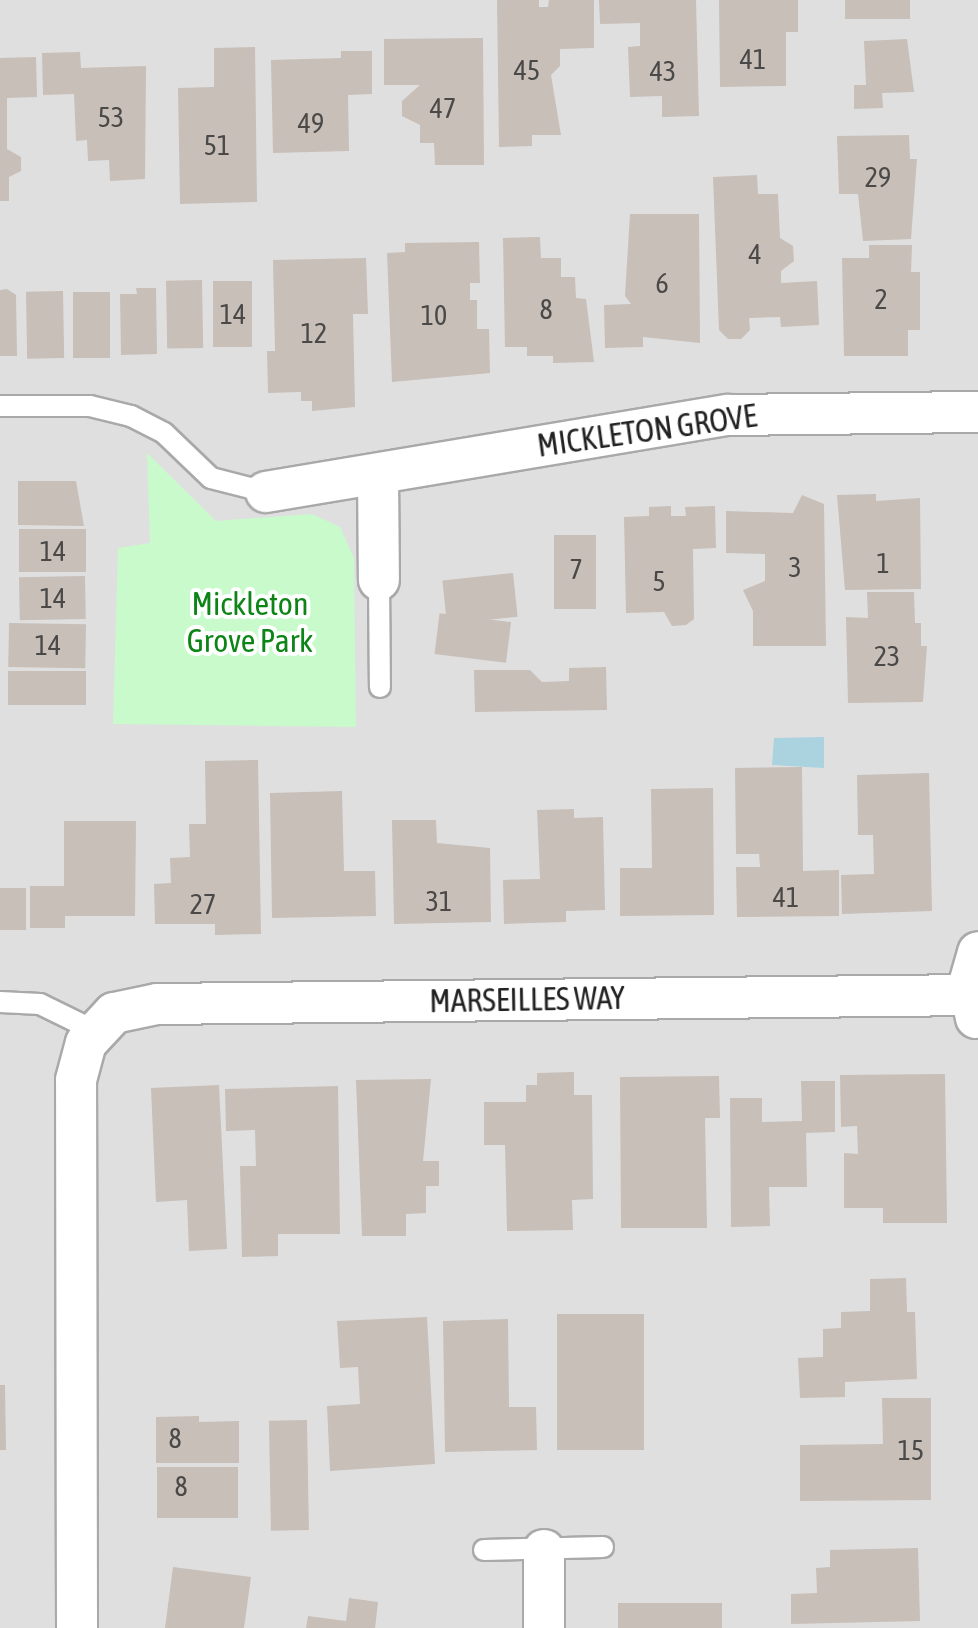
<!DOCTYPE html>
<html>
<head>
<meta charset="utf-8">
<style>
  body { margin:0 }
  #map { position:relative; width:978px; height:1628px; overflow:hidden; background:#f2efe9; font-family:"Asap Condensed",sans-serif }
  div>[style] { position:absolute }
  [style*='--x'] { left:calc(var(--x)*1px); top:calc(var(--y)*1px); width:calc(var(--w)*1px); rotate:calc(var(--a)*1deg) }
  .residential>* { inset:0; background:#e0dfdf; transform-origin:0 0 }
  .park>* { inset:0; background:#c8facc }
  .water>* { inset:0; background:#aad3df }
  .building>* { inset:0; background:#c7bfb8; transform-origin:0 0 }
  .roads { filter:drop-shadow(2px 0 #a9a9a9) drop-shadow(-2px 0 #a9a9a9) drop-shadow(0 2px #a9a9a9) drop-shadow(0 -2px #a9a9a9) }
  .lane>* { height:20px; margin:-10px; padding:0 10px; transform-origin:10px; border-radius:10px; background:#fff }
  .street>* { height:40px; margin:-20px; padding:0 20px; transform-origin:20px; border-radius:20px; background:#fff }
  span { translate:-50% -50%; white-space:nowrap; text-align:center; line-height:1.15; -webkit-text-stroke:8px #fff; paint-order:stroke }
  .number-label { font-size:28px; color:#4b4948 }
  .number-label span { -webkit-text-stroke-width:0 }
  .street-label { font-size:32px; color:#222 }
  .park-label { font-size:32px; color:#0c8416 }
</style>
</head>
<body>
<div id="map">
  <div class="residential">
    <i style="left:0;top:0;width:978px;height:1628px"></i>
  </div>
  <div class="park">
    <i style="clip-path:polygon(147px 453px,216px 521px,312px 514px,340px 527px,354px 558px,356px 727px,113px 724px,118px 548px,150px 543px)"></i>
  </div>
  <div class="water">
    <i style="clip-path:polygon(824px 737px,824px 768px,772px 765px,774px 738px)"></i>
  </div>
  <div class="building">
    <i style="clip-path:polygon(497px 0,539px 0,539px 7px,548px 7px,549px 0,594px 0,594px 48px,560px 49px,560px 66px,551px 75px,561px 135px,532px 135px,532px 146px,499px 147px)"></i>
    <i style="clip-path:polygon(599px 0,696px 0,699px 116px,662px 117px,662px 96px,630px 97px,628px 47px,640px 46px,640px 23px,600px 24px)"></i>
    <i style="clip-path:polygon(719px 0,798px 0,798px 32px,786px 32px,786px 86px,720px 87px)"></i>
    <i style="left:845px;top:0;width:65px;height:19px"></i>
    <i style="clip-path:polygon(483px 38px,484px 165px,435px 165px,434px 143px,420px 143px,420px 125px,402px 116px,402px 101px,420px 85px,384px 85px,384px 39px)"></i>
    <i style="clip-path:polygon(907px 39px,914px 92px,882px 93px,883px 108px,854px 109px,854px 85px,866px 85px,864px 41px)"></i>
    <i style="clip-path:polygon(255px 47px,257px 202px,180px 204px,178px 88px,214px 87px,214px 48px)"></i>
    <i style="clip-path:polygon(341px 51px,372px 51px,372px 94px,348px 95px,349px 151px,273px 153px,271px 60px,341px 58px)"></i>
    <i style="clip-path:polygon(80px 52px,81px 68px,146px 66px,145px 179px,110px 181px,109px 160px,88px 161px,87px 140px,76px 141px,74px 94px,43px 95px,42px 53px)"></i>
    <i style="clip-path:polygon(36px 57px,37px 97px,7px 98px,7px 149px,21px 157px,21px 171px,9px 177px,9px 201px,0 201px,0 58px)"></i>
    <i style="clip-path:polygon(909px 135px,910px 159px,917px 159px,911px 239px,863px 241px,858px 194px,839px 194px,837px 136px)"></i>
    <i style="clip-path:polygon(757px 175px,758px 194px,778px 194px,780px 238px,793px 246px,794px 261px,781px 271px,781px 283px,817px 281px,819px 325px,781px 327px,780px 317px,749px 318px,750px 330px,741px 339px,728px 339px,719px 330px,713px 177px)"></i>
    <i style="clip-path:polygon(630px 214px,699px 214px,700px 343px,643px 337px,643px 347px,605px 348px,604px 305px,631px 304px,625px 296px)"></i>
    <i style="clip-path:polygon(540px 237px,541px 258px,561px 258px,561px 277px,575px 277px,576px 298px,586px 299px,594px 362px,553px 363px,553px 356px,527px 356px,527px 347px,505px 347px,503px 238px)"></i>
    <i style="clip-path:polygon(479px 242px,480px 283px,470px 283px,470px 300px,477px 300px,477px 329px,489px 329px,490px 373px,392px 382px,387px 253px,405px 252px,405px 243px)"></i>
    <i style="clip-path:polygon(869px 245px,912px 245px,911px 272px,920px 272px,920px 330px,908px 330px,908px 356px,844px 356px,842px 258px,869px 258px)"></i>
    <i style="clip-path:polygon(366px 258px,368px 314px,353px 314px,355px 407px,312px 411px,312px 401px,301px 401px,301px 392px,268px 393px,267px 351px,275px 351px,273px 260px)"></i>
    <i style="left:202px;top:280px;width:68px;height:36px;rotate:89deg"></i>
    <i style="left:213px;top:281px;width:39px;height:66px"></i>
    <i style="clip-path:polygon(136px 288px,156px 288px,157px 354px,121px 355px,120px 294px,137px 294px)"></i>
    <i style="clip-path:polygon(7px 289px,16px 295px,17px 356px,0 356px,0 290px)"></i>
    <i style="left:63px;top:291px;width:67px;height:37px;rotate:89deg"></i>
    <i style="left:73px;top:292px;width:37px;height:66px"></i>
    <i style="clip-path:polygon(18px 481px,76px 481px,84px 526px,18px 525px)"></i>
    <i style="clip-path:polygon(876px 494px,876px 501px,920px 498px,921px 589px,845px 590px,837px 495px)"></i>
    <i style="clip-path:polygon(802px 495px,824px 504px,826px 646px,753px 646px,753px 611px,743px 590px,765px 581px,765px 554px,726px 553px,726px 511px,793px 513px)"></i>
    <i style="clip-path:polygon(671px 506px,671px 516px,686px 516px,685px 507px,715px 506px,716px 548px,693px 549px,694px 619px,686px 625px,672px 626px,664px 612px,626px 613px,624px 517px,649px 516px,649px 507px)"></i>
    <i style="left:86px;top:529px;width:43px;height:67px;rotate:90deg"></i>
    <i style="left:554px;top:535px;width:42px;height:74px"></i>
    <i style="left:513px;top:573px;width:44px;height:71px;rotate:84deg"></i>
    <i style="left:85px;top:576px;width:43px;height:66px;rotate:89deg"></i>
    <i style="clip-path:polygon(867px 592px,914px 592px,915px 623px,921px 623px,921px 646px,927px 646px,923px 702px,848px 703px,846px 617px,868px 618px)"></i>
    <i style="left:511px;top:622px;width:41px;height:72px;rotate:97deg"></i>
    <i style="left:9px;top:623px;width:77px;height:44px;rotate:1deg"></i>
    <i style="clip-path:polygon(606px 667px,607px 710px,475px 712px,474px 670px,530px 670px,542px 682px,569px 681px,569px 668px)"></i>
    <i style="left:86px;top:671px;width:34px;height:78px;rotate:90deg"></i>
    <i style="clip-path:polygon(258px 760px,261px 934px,215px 935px,215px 924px,155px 924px,154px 884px,171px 883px,170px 858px,190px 857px,189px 824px,206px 824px,205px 761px)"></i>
    <i style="clip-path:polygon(802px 767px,803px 871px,839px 870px,839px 916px,737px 917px,736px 867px,760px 867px,759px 854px,736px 854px,735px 768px)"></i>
    <i style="clip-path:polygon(929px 773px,932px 911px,842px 914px,841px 875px,874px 874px,873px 835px,858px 835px,857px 775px)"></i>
    <i style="clip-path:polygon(713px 788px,714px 915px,620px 916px,620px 868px,652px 868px,651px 789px)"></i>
    <i style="clip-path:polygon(342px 791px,344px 871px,375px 871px,376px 916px,272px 918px,270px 793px)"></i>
    <i style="clip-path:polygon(574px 809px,574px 818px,603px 817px,605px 910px,566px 911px,566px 922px,504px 924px,503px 880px,540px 879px,537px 810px)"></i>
    <i style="clip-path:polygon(392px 820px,436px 820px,437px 843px,490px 848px,491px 922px,394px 924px)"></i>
    <i style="clip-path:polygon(64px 821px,136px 821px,135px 916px,65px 916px,65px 928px,30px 928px,30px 886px,64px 886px)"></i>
    <i style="left:26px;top:888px;width:42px;height:26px;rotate:90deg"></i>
    <i style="clip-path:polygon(574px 1072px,574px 1095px,592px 1095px,593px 1199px,572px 1200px,573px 1230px,507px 1231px,505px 1145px,484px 1145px,484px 1102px,526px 1102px,526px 1085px,537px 1085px,537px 1073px)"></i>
    <i style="clip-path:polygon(945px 1074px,947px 1223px,883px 1223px,883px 1208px,844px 1208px,844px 1153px,858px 1154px,857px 1126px,841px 1127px,840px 1075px)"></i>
    <i style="clip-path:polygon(719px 1076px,720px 1118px,705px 1118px,707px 1228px,621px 1228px,620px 1077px)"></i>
    <i style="clip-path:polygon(431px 1079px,423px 1161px,439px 1161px,439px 1186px,426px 1186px,426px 1213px,406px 1214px,406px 1236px,362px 1236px,356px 1080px)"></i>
    <i style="clip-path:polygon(801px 1081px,835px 1081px,835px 1132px,806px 1133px,807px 1187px,769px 1187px,770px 1226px,731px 1227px,730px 1098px,762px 1098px,762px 1122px,802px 1121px)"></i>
    <i style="clip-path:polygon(219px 1085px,227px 1249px,189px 1251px,187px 1200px,156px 1202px,151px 1088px)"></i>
    <i style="clip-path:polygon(338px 1086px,340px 1234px,278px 1234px,278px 1256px,242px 1257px,240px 1166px,256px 1166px,255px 1130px,226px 1131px,225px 1089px)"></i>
    <i style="clip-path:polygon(906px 1278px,907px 1312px,915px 1312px,917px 1379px,845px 1382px,845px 1397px,800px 1398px,798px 1358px,823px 1357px,823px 1329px,841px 1328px,841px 1312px,870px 1311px,870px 1279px)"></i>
    <i style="left:557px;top:1314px;width:87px;height:136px"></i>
    <i style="clip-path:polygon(427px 1317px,435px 1464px,330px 1471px,327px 1406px,360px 1404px,358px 1367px,340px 1368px,337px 1321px)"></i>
    <i style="clip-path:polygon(508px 1319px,509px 1407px,536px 1407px,537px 1450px,445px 1452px,443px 1321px)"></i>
    <i style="clip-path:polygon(0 1385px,5px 1385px,6px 1450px,0 1450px)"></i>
    <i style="clip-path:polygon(882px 1398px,931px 1398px,931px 1500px,800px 1501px,800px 1445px,883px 1444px)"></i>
    <i style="clip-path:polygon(199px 1416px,199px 1422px,239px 1421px,239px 1463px,156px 1463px,156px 1417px)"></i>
    <i style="left:307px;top:1420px;width:110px;height:38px;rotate:89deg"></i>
    <i style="left:157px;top:1467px;width:81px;height:51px"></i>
    <i style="clip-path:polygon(918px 1548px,920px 1621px,791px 1624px,791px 1594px,817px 1593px,816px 1568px,830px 1567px,830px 1550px)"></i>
    <i style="clip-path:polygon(173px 1567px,251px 1577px,244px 1628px,165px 1628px)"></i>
    <i style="clip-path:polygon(349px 1598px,378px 1602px,375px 1628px,306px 1628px,308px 1616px,346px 1621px)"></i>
    <i style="left:722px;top:1603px;width:25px;height:104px;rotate:90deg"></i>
  </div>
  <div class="roads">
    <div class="lane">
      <i style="--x:0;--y:406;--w:90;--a:0"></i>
      <i style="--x:90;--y:406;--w:42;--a:13.7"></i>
      <i style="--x:131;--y:416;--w:37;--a:27"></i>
      <i style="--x:164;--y:433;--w:65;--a:43.8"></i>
      <i style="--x:211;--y:478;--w:57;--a:14.3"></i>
      <i style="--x:379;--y:580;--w:107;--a:89.5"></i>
      <i style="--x:0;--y:1002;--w:40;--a:2.9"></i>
      <i style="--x:40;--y:1004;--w:59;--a:26.1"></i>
      <i style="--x:484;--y:1550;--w:119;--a:-1.4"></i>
    </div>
    <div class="street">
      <i style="--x:378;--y:474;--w:106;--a:89.5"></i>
      <i style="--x:266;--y:492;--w:468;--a:-9.5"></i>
      <i style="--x:728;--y:415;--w:250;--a:-0.7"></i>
      <i style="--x:976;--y:1018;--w:35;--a:-102"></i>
      <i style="--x:969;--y:984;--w:33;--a:-74"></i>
      <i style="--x:77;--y:1628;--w:548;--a:-90.1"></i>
      <i style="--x:76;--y:1080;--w:38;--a:-75"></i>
      <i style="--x:86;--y:1043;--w:41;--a:-47"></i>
      <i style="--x:114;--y:1013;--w:44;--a:-11.8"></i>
      <i style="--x:157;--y:1004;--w:821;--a:-0.63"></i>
      <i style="--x:544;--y:1628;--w:78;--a:-90"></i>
    </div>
  </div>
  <div class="number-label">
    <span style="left:753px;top:59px">41</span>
    <span style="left:527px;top:70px">45</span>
    <span style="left:663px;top:71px">43</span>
    <span style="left:443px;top:108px">47</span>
    <span style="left:111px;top:117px">53</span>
    <span style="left:311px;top:123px">49</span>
    <span style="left:217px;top:145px">51</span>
    <span style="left:878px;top:177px">29</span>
    <span style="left:755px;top:254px">4</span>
    <span style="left:662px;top:283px">6</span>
    <span style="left:881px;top:299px">2</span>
    <span style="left:546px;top:309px">8</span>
    <span style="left:233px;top:314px">14</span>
    <span style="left:434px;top:315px">10</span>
    <span style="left:314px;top:333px">12</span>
    <span style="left:53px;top:551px">14</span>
    <span style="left:883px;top:563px">1</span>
    <span style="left:795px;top:567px">3</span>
    <span style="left:576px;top:569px">7</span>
    <span style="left:659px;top:581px">5</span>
    <span style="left:53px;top:598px">14</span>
    <span style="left:48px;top:645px">14</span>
    <span style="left:887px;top:656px">23</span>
    <span style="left:786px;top:897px">41</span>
    <span style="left:439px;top:901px">31</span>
    <span style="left:203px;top:904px">27</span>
    <span style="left:175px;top:1438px">8</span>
    <span style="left:911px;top:1450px">15</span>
    <span style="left:181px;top:1486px">8</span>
  </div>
  <div class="street-label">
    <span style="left:647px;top:431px;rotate:-8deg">MICKLETON GROVE</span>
    <span style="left:527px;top:1000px;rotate:-1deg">MARSEILLES WAY</span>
  </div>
  <div class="park-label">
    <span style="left:250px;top:623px">Mickleton<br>Grove Park</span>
  </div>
</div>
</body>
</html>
